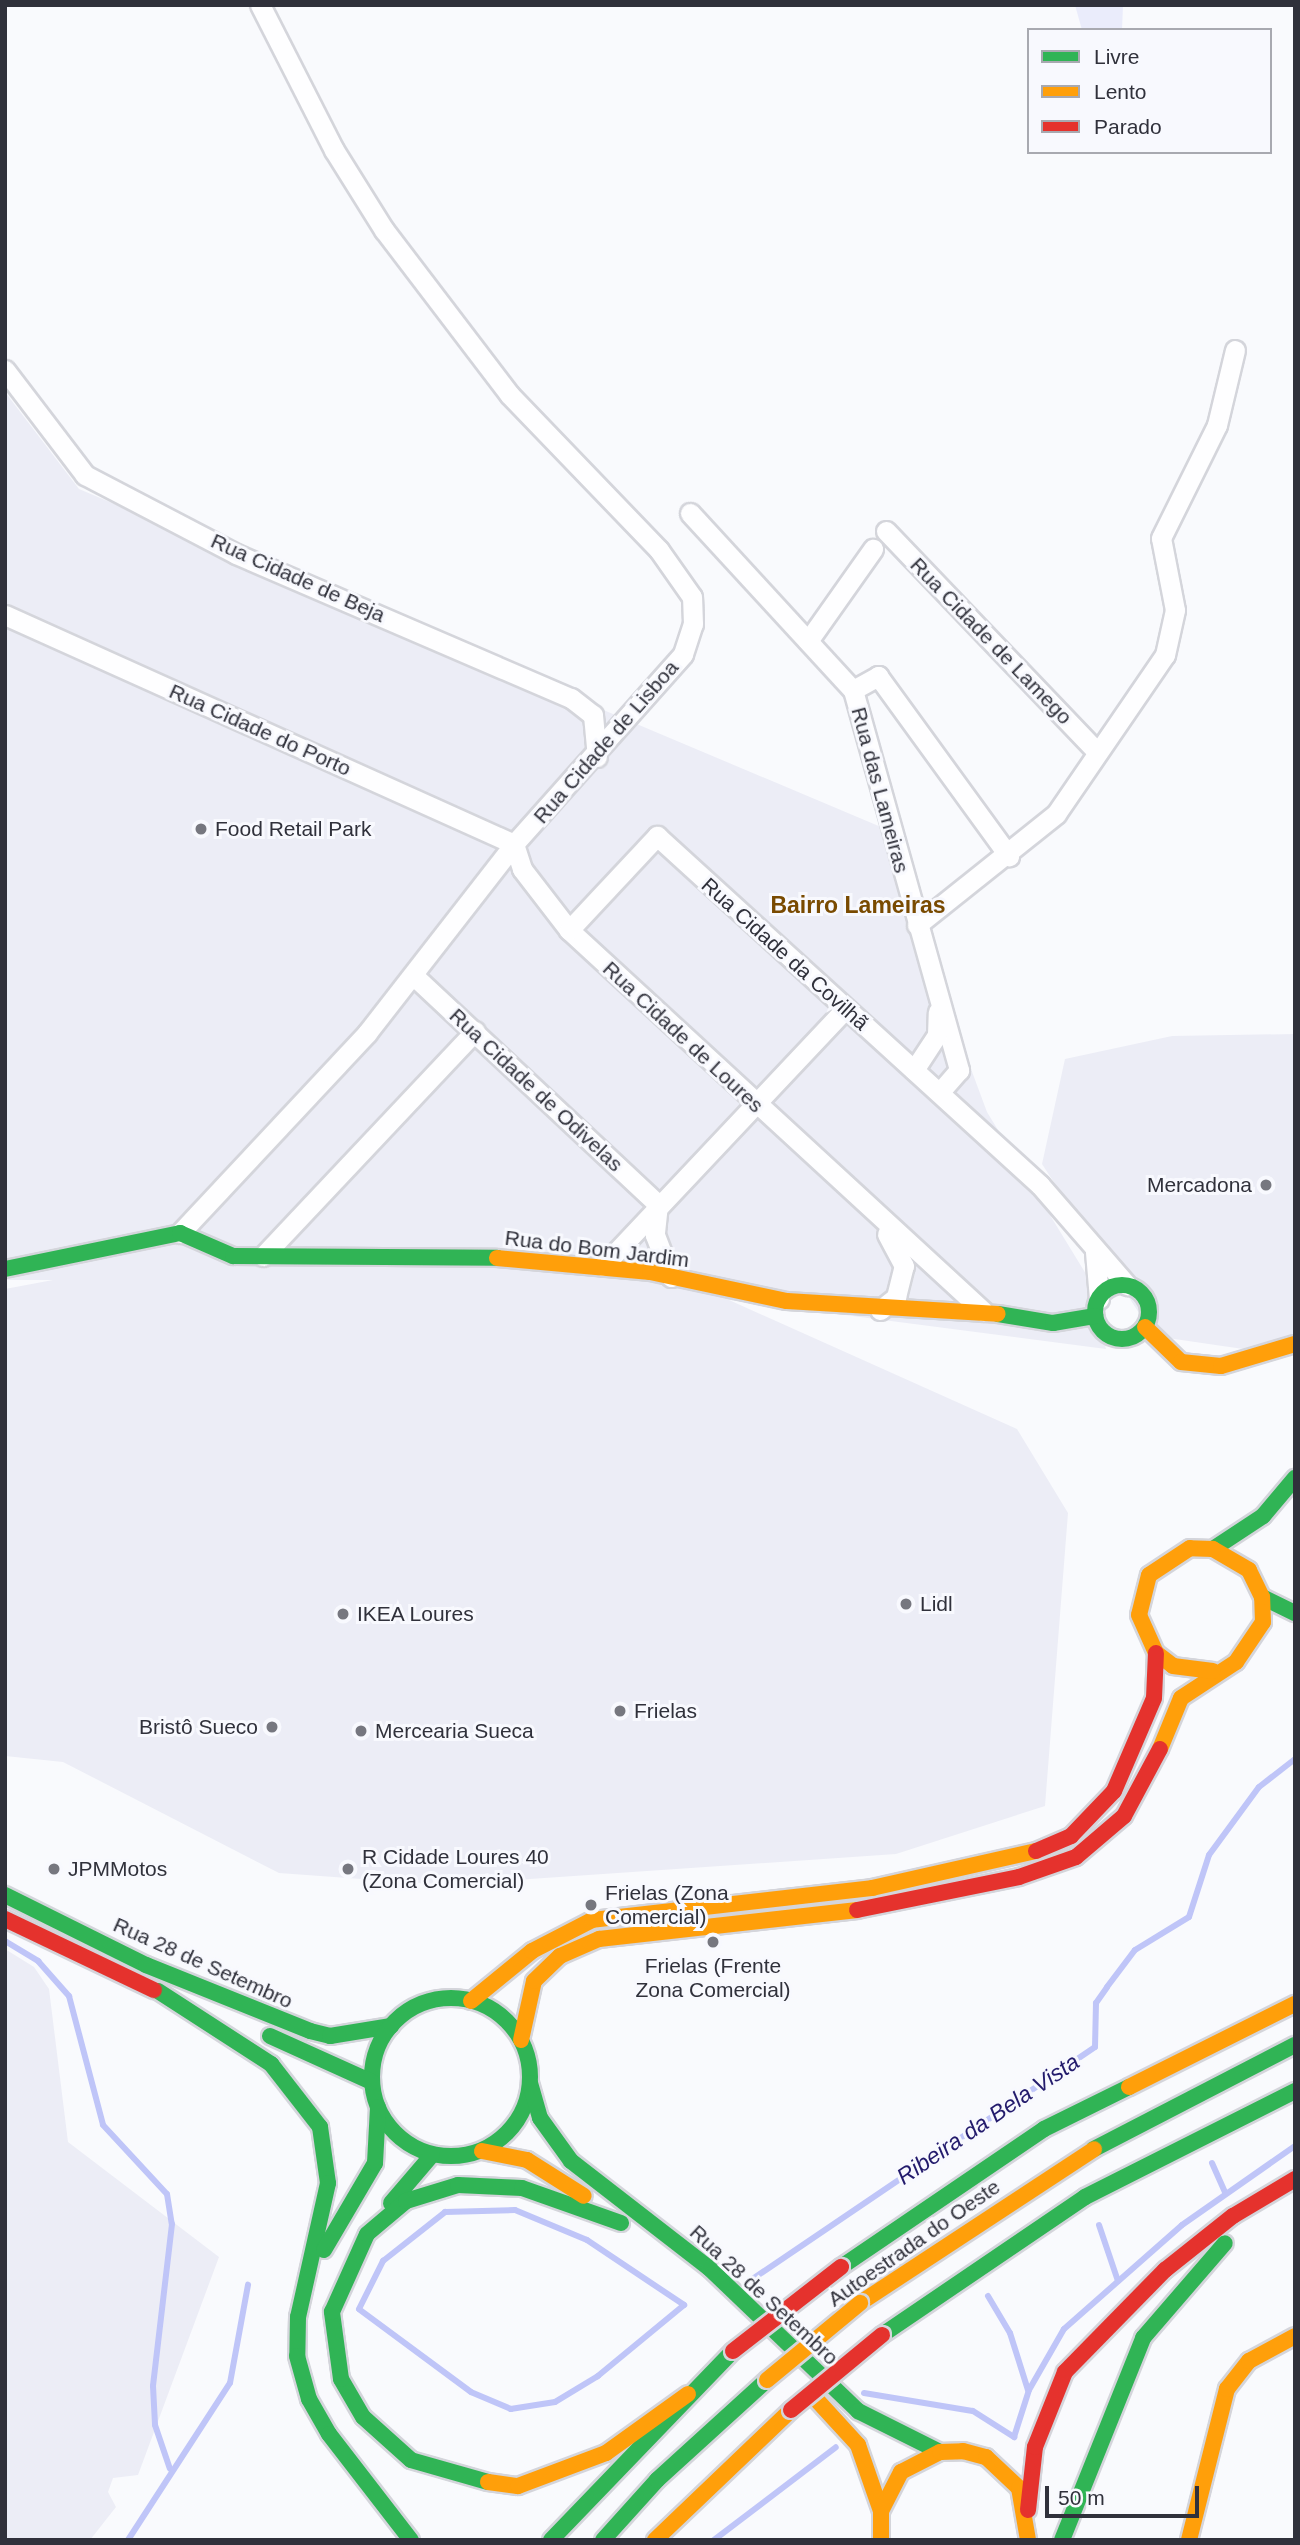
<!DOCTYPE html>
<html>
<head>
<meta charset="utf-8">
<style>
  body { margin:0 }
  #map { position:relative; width:1300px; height:2545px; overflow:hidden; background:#f9fafd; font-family:Arial,sans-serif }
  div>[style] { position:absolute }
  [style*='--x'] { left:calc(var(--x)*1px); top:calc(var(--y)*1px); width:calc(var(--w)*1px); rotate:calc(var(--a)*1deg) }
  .built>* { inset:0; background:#ecedf6 }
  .green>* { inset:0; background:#eaecfb }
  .stream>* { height:6px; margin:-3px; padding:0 3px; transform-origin:3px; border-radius:3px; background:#bfc5f8 }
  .roads { filter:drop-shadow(2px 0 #d4d5db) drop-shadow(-2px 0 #d4d5db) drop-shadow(0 2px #d4d5db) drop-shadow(0 -2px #d4d5db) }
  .street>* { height:19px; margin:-9.5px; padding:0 9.5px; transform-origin:9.5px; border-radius:9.5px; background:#fefeff }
  .fast>* { height:16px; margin:-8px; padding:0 8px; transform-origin:8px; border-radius:8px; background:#30b455 }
  .fast>.ring { margin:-8px; padding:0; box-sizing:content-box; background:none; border:16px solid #30b455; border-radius:50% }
  .slow>* { height:16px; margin:-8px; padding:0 8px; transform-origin:8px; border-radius:8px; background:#ff9f0a }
  .jam>* { height:16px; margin:-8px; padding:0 8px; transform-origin:8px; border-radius:8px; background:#e5322d }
  .bridges { filter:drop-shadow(2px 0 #d4d5db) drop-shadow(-2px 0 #d4d5db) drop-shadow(0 2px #d4d5db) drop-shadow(0 -2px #d4d5db) }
  .slow-bridge>* { height:16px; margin:-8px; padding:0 8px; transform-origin:8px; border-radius:8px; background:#ff9f0a }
  .jam-bridge>* { height:16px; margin:-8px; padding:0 8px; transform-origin:8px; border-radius:8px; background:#e5322d }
  .dots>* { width:19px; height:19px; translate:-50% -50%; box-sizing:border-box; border:4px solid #f8f9fe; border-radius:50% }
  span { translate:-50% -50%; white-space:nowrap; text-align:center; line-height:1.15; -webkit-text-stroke:6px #f8f9fe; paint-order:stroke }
  .street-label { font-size:21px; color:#30313b }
  .poi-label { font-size:21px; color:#30313b }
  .left { translate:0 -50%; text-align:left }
  .right { translate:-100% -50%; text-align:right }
  .neighbourhood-label { font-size:23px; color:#794a00; font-weight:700 }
  .water-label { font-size:23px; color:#231b6c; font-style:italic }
  .frame { position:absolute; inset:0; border:7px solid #30313b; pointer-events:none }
  .legend { position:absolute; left:1027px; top:28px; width:245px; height:126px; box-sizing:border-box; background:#f8f9fe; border:2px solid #a8a9b0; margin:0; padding:9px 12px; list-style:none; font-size:21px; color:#30313b }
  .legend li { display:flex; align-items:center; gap:14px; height:35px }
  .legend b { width:35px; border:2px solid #a8a9b0 }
  .scale { position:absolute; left:1045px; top:2486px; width:154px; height:32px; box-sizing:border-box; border:4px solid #30313b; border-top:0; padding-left:9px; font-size:21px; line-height:24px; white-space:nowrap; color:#30313b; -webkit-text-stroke:5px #f8f9fe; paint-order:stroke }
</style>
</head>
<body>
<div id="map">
  <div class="built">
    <i style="clip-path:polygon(5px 392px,79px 489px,881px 827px,987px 1112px,1086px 1274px,1106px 1349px,729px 1300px,1017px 1429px,1068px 1513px,1045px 1806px,896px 1854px,444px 1885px,279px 1873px,63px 1762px,5px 1756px,5px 1289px,53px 1280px,5px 1280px)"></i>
    <i style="clip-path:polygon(1295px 1034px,1295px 1333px,1250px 1350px,1154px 1336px,1042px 1164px,1065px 1059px,1172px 1036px)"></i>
    <i style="clip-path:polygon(5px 1949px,34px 1967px,49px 1989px,68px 2142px,219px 2257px,138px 2475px,113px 2478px,108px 2492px,116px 2507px,90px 2540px,5px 2540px)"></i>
  </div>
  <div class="green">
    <i style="clip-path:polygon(1075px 5px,1123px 5px,1122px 30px,1082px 30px)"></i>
  </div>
  <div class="stream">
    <i style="--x:5;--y:1941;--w:39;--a:31"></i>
    <i style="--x:38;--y:1961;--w:47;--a:48.5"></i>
    <i style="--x:69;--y:1996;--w:133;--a:75.2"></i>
    <i style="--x:103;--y:2125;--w:94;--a:47.2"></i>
    <i style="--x:167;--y:2194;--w:30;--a:81"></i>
    <i style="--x:172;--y:2224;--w:163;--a:96.7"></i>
    <i style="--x:153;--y:2386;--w:39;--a:87"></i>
    <i style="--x:155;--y:2425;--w:46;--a:71.2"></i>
    <i style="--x:1212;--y:2163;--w:32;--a:66"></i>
    <i style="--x:515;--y:2210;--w:78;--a:22.6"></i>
    <i style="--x:587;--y:2240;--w:117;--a:33.8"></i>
    <i style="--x:684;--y:2305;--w:112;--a:140.5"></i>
    <i style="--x:598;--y:2376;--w:50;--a:148.8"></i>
    <i style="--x:555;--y:2402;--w:45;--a:171"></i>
    <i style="--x:511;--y:2409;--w:43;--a:-157"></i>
    <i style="--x:471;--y:2392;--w:139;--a:-143.5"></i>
    <i style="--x:359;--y:2309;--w:54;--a:-63.4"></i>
    <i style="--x:383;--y:2261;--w:79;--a:-38.3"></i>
    <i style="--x:445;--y:2212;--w:70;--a:-1.6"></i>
    <i style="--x:1099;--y:2225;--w:59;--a:71.3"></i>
    <i style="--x:751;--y:2280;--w:415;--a:-34.1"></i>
    <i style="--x:1095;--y:2047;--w:44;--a:-88.7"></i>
    <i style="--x:1096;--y:2003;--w:19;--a:-55"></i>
    <i style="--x:1107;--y:1987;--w:46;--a:-52.9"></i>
    <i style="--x:1135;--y:1950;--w:63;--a:-31.4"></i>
    <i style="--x:1189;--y:1917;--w:65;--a:-72.1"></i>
    <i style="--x:1209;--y:1855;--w:84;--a:-53.7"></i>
    <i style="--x:1259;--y:1787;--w:46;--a:-37.9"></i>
    <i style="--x:988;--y:2296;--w:43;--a:59.3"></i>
    <i style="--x:1010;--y:2333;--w:60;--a:72.5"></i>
    <i style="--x:864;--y:2393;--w:110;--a:9.4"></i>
    <i style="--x:973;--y:2411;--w:49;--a:32.4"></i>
    <i style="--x:1014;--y:2437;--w:49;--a:-72.3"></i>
    <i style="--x:1029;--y:2390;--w:70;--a:-60.2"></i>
    <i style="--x:1064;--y:2329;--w:157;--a:-41.4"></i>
    <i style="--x:1182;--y:2225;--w:138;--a:-35"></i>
    <i style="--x:128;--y:2540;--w:187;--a:-57"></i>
    <i style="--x:230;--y:2383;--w:100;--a:-79.6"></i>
    <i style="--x:714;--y:2540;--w:153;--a:-37.3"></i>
  </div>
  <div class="roads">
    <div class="street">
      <i style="--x:5;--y:370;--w:132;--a:52.7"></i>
      <i style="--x:85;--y:475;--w:170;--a:27.6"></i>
      <i style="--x:236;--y:554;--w:365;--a:23.3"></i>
      <i style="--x:571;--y:698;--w:28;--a:38"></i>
      <i style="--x:593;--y:715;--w:42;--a:84.6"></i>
      <i style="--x:690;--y:513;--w:241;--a:47.4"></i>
      <i style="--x:853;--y:690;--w:395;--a:74.4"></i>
      <i style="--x:959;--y:1070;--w:28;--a:131"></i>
      <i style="--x:886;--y:531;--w:306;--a:46.3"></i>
      <i style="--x:5;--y:615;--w:558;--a:24.22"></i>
      <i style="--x:808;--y:641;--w:113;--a:-54.8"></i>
      <i style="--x:853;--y:690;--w:29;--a:-29"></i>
      <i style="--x:878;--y:676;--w:223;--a:54"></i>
      <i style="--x:514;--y:844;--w:26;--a:72"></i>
      <i style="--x:522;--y:869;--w:77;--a:52.4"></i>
      <i style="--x:569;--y:930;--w:563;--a:42.62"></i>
      <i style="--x:917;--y:925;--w:178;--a:-38.6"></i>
      <i style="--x:1056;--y:814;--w:193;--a:-55.6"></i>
      <i style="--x:1165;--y:655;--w:46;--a:-77.5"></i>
      <i style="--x:1175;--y:610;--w:73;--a:-101"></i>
      <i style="--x:1161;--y:538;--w:126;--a:-63.6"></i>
      <i style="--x:1217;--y:425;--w:77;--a:-76.5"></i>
      <i style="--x:569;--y:930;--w:129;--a:-46.9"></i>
      <i style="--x:657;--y:836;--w:518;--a:42.34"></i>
      <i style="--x:1040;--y:1185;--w:133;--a:49"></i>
      <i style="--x:414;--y:976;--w:334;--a:43.1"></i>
      <i style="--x:914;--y:1070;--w:42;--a:-56.7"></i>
      <i style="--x:937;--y:1035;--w:23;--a:-88"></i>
      <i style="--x:658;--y:1204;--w:31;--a:96"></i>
      <i style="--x:655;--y:1235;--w:45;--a:69.1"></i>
      <i style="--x:180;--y:1233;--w:274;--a:-46.9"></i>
      <i style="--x:367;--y:1033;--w:239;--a:-52.1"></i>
      <i style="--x:514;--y:844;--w:254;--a:-48.3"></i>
      <i style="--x:683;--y:654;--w:32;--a:-72"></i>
      <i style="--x:693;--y:624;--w:27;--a:-92"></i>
      <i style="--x:692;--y:597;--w:57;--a:-125.1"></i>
      <i style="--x:659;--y:550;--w:216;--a:-133.9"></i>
      <i style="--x:509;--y:394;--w:206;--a:-127.3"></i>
      <i style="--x:384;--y:230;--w:94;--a:-122"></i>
      <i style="--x:334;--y:150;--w:163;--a:-117"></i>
      <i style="--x:1095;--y:1252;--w:47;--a:85.1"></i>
      <i style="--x:263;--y:1256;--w:309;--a:-46.7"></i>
      <i style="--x:603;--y:1266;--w:353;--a:-46.7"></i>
      <i style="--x:880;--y:1310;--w:21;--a:-39"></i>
      <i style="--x:896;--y:1297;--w:32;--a:-76"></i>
      <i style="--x:904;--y:1266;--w:36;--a:-118"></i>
    </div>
    <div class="fast">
      <i style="--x:5;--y:1269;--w:179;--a:-11.6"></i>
      <i style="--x:180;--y:1233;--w:58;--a:23.5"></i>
      <i style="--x:233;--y:1256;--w:264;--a:0.4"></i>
      <i class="ring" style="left:1095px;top:1285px;width:38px;height:38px"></i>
      <i style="--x:998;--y:1314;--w:56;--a:9.3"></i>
      <i style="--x:1053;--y:1323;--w:43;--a:-9.5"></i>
      <i style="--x:1213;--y:1549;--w:60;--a:-33.4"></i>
      <i style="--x:1263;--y:1516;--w:50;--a:-49.9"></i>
      <i style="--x:1262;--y:1597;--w:37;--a:26"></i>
      <i style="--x:5;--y:1895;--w:157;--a:26.4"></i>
      <i style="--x:146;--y:1965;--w:177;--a:21.9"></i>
      <i style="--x:310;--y:2031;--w:21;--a:14"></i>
      <i style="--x:330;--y:2036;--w:62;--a:-9.3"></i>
      <i style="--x:158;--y:1991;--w:135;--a:32.9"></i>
      <i style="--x:271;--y:2064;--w:80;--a:52.1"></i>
      <i style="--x:320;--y:2127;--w:57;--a:81.9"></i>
      <i style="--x:328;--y:2183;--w:137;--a:102.6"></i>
      <i style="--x:298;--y:2317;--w:39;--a:91"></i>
      <i style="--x:297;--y:2356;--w:45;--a:74.4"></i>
      <i style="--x:309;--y:2399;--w:40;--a:60.3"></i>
      <i style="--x:329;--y:2434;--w:134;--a:52.3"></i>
      <i class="ring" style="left:372px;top:1998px;width:142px;height:142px"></i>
      <i style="--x:270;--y:2036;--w:112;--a:24.3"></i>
      <i style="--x:530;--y:2083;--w:36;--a:74"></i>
      <i style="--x:540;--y:2118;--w:53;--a:54.2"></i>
      <i style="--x:571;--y:2161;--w:175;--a:37.8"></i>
      <i style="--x:709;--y:2268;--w:207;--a:43.8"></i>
      <i style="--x:858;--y:2411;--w:92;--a:26.6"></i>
      <i style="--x:1094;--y:2149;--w:226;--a:-27.4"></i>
      <i style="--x:391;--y:2203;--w:63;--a:-49.5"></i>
      <i style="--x:324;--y:2250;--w:101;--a:-59.6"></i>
      <i style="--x:375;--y:2163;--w:56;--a:-86.9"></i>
      <i style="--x:841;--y:2267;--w:245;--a:-34.2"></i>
      <i style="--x:1044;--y:2129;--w:95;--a:-26.3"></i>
      <i style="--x:882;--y:2335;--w:245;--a:-34.2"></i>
      <i style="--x:1085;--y:2197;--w:235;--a:-26.8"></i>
      <i style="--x:488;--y:2482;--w:80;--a:-164.1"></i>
      <i style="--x:411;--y:2460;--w:64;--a:-138.1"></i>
      <i style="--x:363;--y:2417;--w:44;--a:-120.1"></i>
      <i style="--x:341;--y:2379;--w:68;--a:-97.7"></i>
      <i style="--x:332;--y:2312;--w:85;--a:-65.8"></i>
      <i style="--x:367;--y:2234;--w:51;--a:-40.2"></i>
      <i style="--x:406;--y:2201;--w:54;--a:-17.1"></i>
      <i style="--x:458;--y:2185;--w:64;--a:2.7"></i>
      <i style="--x:522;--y:2188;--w:105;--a:19.5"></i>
      <i style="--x:551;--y:2540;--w:262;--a:-46.1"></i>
      <i style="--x:603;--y:2540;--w:81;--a:-48"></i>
      <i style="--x:657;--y:2480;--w:149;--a:-42.3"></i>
      <i style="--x:1062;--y:2540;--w:218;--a:-68.1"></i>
      <i style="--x:1143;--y:2338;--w:125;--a:-49.2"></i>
    </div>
    <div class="slow">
      <i style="--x:497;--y:1258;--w:154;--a:5.2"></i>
      <i style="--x:650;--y:1272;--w:140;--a:12"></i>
      <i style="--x:787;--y:1301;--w:211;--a:3.5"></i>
      <i style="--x:1145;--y:1327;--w:50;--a:44.2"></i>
      <i style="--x:1181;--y:1362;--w:40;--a:5.7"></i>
      <i style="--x:1221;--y:1366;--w:77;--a:-16.6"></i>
      <i style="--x:1160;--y:1749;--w:55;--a:-67.6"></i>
      <i style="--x:1181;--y:1698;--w:66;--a:-33.2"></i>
      <i style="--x:1236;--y:1662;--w:48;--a:-56"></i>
      <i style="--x:1263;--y:1622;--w:25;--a:-92"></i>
      <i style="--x:1262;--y:1597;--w:30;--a:-116"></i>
      <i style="--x:1249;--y:1570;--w:42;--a:-149.7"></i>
      <i style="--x:1213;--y:1549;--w:23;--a:-178"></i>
      <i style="--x:1190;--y:1548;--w:49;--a:146.6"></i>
      <i style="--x:1149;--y:1575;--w:41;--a:104"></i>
      <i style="--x:1139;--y:1615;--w:42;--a:65.9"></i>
      <i style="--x:1156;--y:1653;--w:21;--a:37"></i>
      <i style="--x:1173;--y:1666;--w:40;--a:7.1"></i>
      <i style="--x:471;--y:2001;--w:79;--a:-39.3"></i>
      <i style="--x:532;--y:1951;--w:68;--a:-27.3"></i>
      <i style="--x:592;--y:1920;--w:282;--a:-6.5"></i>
      <i style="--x:872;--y:1888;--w:168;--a:-12.7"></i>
      <i style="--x:521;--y:2040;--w:60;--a:-77.6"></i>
      <i style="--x:534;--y:1981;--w:36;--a:-44"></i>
      <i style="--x:560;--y:1956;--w:43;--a:-23.6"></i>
      <i style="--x:599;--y:1939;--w:260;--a:-6.4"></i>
      <i style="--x:1129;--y:2087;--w:186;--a:-26.6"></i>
      <i style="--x:482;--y:2151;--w:46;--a:11.3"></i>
      <i style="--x:527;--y:2160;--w:67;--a:32.3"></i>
      <i style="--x:860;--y:2303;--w:280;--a:-33.3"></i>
      <i style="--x:815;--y:2398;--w:64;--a:47.5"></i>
      <i style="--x:858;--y:2445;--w:70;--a:70.8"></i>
      <i style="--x:488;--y:2482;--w:30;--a:8"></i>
      <i style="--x:518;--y:2486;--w:94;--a:-20.6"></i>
      <i style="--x:606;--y:2453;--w:101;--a:-35.7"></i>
      <i style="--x:655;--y:2540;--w:188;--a:-43.7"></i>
      <i style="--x:881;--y:2540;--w:29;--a:-90"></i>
      <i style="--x:881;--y:2511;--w:44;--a:-62.9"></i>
      <i style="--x:901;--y:2472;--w:44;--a:-27.1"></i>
      <i style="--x:940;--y:2452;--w:23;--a:-2"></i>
      <i style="--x:963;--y:2451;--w:24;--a:15"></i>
      <i style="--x:986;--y:2457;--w:45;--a:43.2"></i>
      <i style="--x:1019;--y:2488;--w:53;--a:80.2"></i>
      <i style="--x:1189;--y:2540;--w:156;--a:-75.9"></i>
      <i style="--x:1227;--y:2389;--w:36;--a:-52"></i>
      <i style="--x:1249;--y:2361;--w:52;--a:-28.5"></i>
    </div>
    <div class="jam">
      <i style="--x:1036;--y:1851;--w:38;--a:-23"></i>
      <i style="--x:1071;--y:1836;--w:62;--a:-46.3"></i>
      <i style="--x:1114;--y:1791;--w:101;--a:-66.7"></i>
      <i style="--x:1154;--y:1698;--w:45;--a:-87.5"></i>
      <i style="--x:857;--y:1910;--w:165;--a:-11.5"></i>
      <i style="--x:1019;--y:1877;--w:60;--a:-19.3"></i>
      <i style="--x:1076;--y:1857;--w:63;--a:-40.5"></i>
      <i style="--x:1124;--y:1816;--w:76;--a:-61.8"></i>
      <i style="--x:5;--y:1919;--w:165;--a:25.5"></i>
      <i style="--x:1028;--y:2510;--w:63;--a:-83.7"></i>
      <i style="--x:1035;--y:2447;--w:81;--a:-68.2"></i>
      <i style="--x:1065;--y:2372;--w:143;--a:-45.6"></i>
      <i style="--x:1165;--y:2270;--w:87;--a:-38.5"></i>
      <i style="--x:1233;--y:2216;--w:72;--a:-30.8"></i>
    </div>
  </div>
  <div class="bridges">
    <div class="slow-bridge">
      <i style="--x:767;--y:2380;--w:121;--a:-39.6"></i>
    </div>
    <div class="jam-bridge">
      <i style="--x:733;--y:2351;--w:137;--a:-37.9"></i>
      <i style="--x:791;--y:2410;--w:118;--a:-39.5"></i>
    </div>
  </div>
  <div class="dots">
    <i style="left:201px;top:829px;background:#76777f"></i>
    <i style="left:1266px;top:1185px;background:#76777f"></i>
    <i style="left:906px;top:1604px;background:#76777f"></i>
    <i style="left:343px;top:1614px;background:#76777f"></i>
    <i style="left:620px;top:1711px;background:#76777f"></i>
    <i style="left:272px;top:1727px;background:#76777f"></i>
    <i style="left:361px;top:1731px;background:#76777f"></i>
    <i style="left:54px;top:1869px;background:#76777f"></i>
    <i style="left:348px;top:1869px;background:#76777f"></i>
    <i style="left:591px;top:1905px;background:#76777f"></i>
    <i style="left:713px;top:1942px;background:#76777f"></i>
  </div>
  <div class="street-label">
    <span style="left:298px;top:578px;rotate:24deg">Rua Cidade de Beja</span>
    <span style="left:991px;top:641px;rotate:46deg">Rua Cidade de Lamego</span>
    <span style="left:260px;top:730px;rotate:24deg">Rua Cidade do Porto</span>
    <span style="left:606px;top:742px;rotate:-49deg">Rua Cidade de Lisboa</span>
    <span style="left:880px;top:790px;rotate:75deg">Rua das Lameiras</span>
    <span style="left:785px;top:954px;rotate:42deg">Rua Cidade da Covilhã</span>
    <span style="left:683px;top:1037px;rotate:43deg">Rua Cidade de Loures</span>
    <span style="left:536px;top:1090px;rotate:43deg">Rua Cidade de Odivelas</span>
    <span style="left:597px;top:1249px;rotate:7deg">Rua do Bom Jardim</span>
    <span style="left:203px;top:1963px;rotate:24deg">Rua 28 de Setembro</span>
    <span style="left:914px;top:2243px;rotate:-35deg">Autoestrada do Oeste</span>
    <span style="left:764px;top:2295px;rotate:43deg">Rua 28 de Setembro</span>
  </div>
  <div class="poi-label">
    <span class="left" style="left:215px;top:829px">Food Retail Park</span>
    <span class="right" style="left:1252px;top:1185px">Mercadona</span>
    <span class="left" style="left:920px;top:1604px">Lidl</span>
    <span class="left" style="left:357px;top:1614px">IKEA Loures</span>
    <span class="left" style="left:634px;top:1711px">Frielas</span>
    <span class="right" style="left:258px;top:1727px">Bristô Sueco</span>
    <span class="left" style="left:375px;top:1731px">Mercearia Sueca</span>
    <span class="left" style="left:362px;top:1869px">R Cidade Loures 40<br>(Zona Comercial)</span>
    <span class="left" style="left:68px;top:1869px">JPMMotos</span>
    <span class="left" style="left:605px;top:1905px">Frielas (Zona<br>Comercial)</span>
    <span style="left:713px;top:1978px">Frielas (Frente<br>Zona Comercial)</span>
  </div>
  <div class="neighbourhood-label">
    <span style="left:858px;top:905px">Bairro Lameiras</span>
  </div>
  <div class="water-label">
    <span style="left:988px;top:2119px;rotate:-34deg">Ribeira da Bela Vista</span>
  </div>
  <div class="frame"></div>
  <ul class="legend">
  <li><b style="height:9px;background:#30b455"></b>Livre</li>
  <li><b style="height:9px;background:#ff9f0a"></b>Lento</li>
  <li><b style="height:9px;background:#e5322d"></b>Parado</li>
  </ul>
  <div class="scale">50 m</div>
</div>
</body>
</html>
